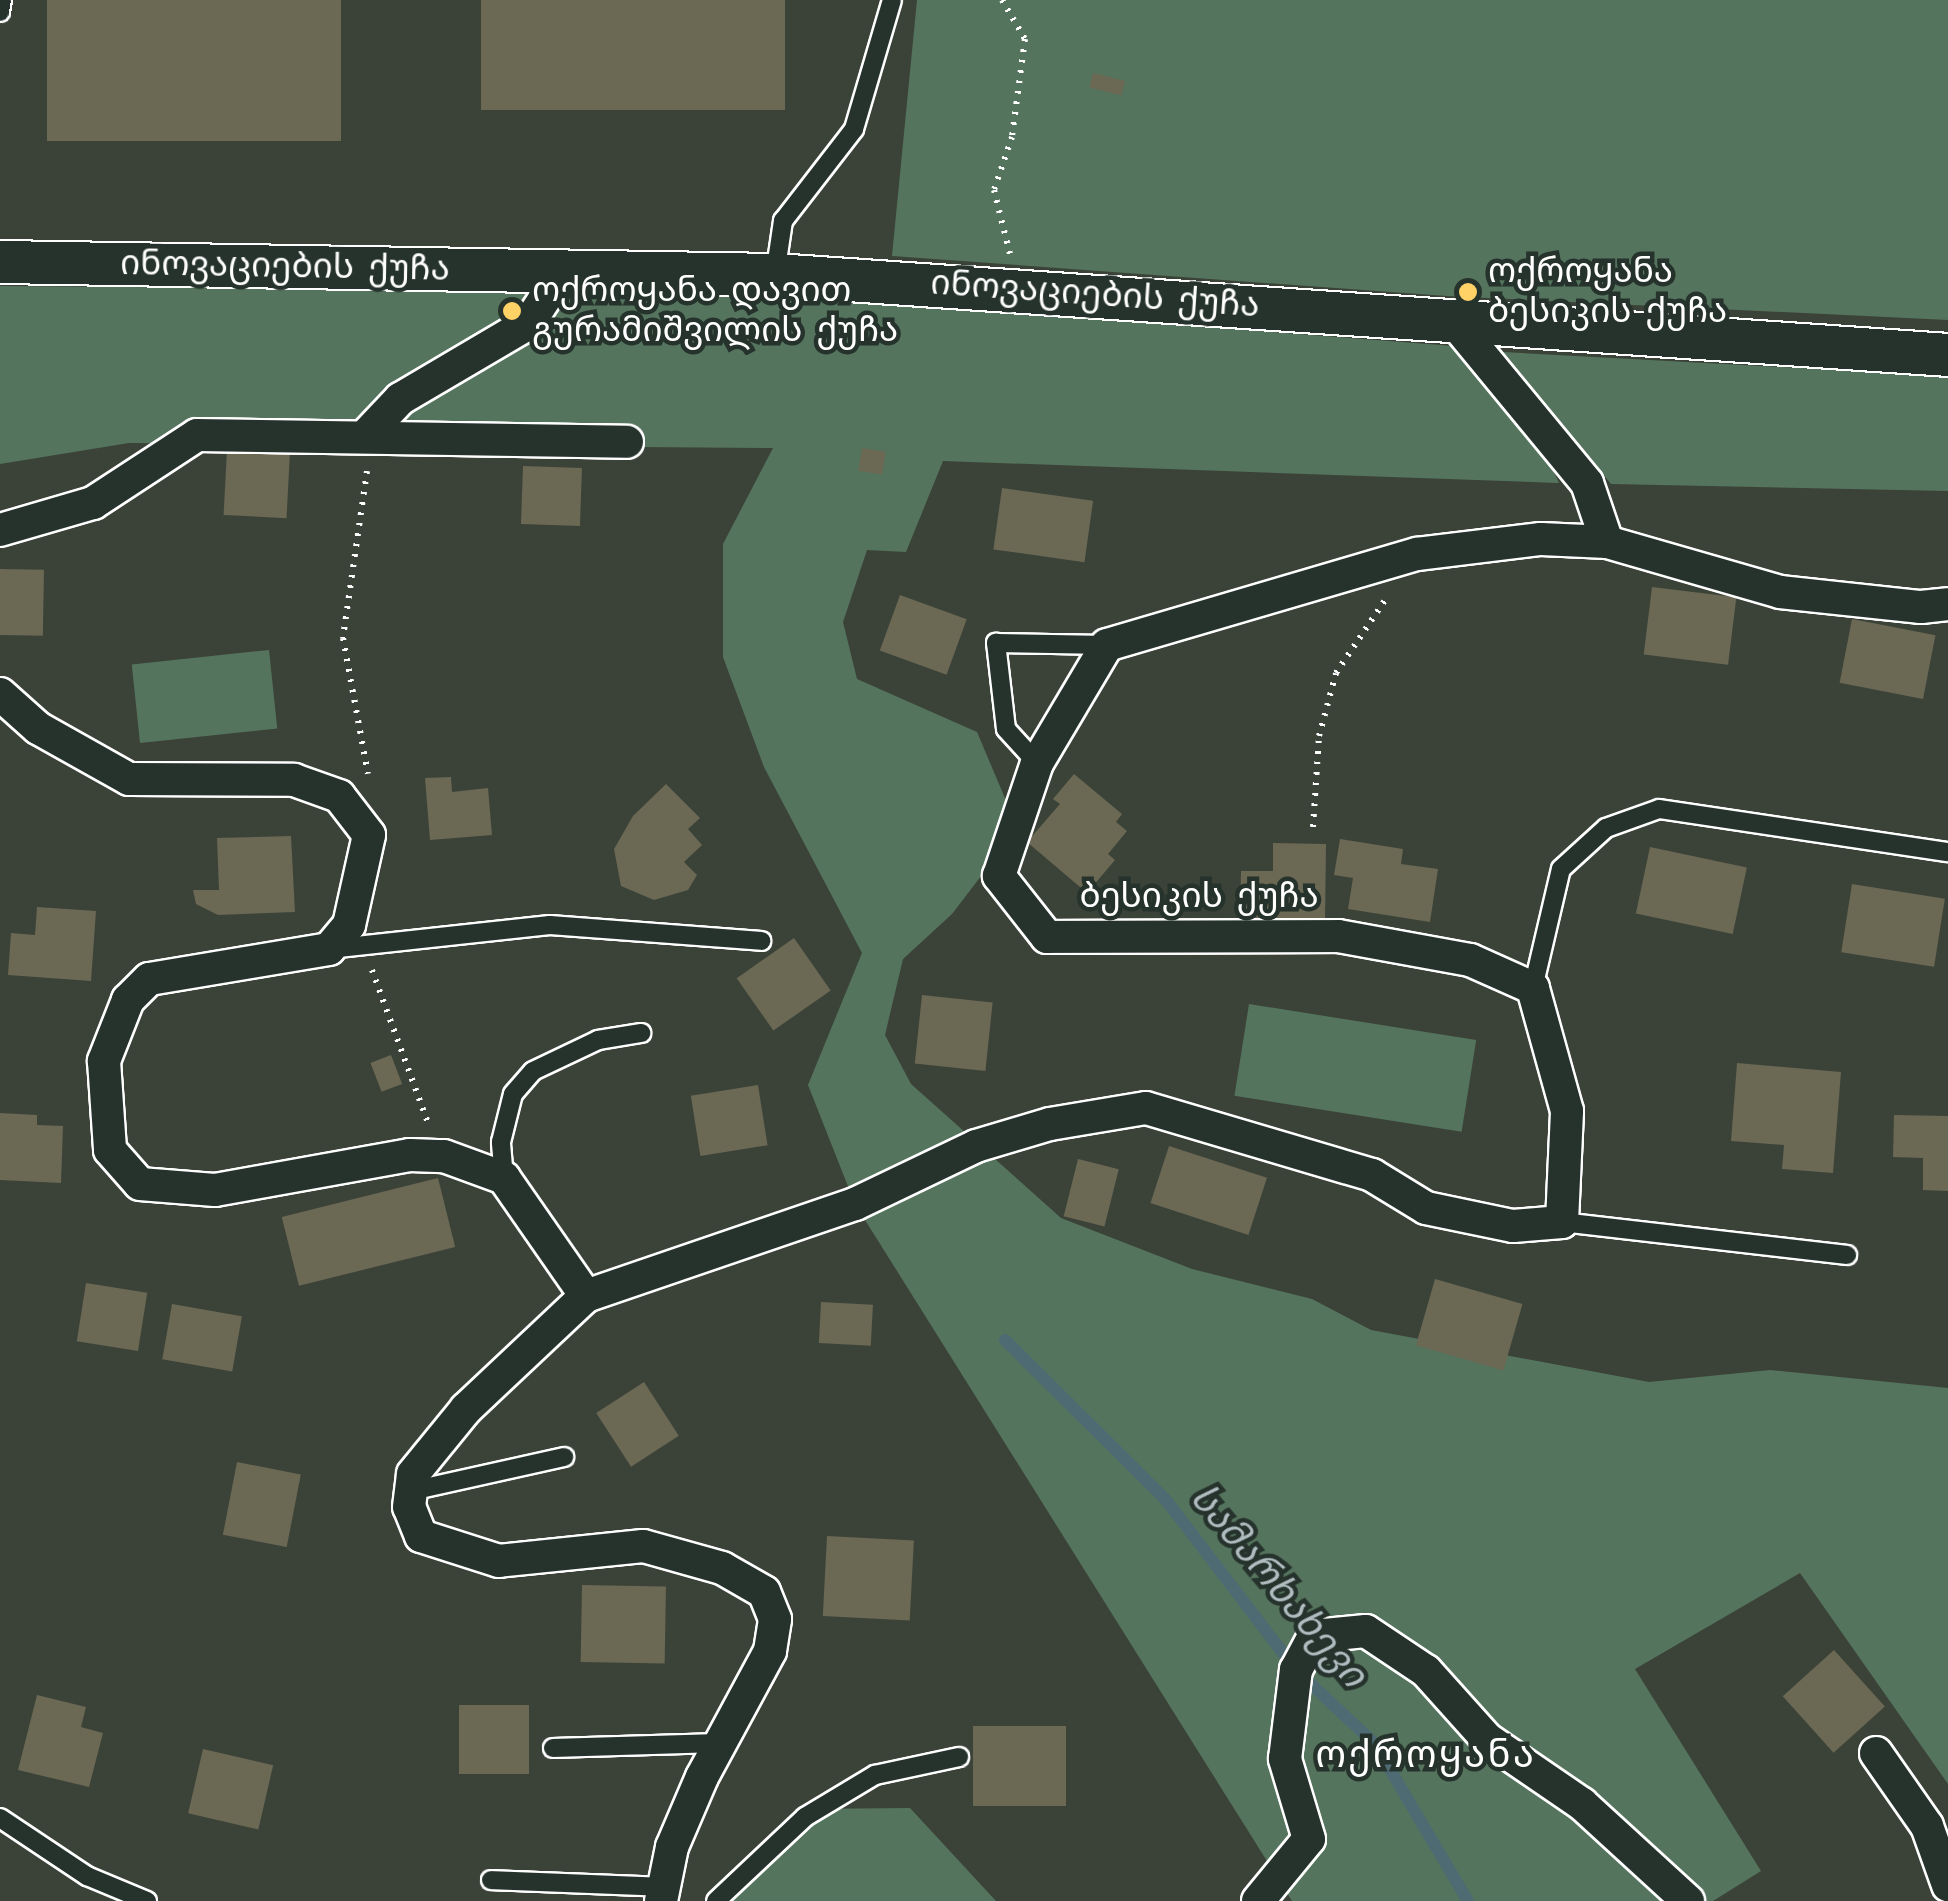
<!DOCTYPE html>
<html>
<head>
<meta charset="utf-8">
<style>
  body { margin:0 }
  #map { position:relative; width:1948px; height:1901px; overflow:hidden; background:#3b4339; font-family:"Architects Daughter","Noto Sans Georgian",sans-serif }
  div>[style] { position:absolute }
  [style*='--x'] { left:calc(var(--x)*1px); top:calc(var(--y)*1px); width:calc(var(--w)*1px); rotate:calc(var(--a)*1deg) }
  .green>* { inset:0; background:#55745d; transform-origin:0 0 }
  .stream>* { height:12px; margin:-6px; padding:0 6px; transform-origin:6px; border-radius:6px; background:#4e6b74 }
  .building>* { inset:0; background:#6b6854; transform-origin:0 0 }
  .path>* { height:6px; margin-top:-3px; transform-origin:0; background:repeating-linear-gradient(90deg,#fff 0 2.5px,transparent 0 10.5px) }
  .roads { filter:drop-shadow(2px 0 #fff) drop-shadow(-2px 0 #fff) drop-shadow(0 2px #fff) drop-shadow(0 -2px #fff) }
  .service>* { height:18px; margin:-9px; padding:0 9px; transform-origin:9px; border-radius:9px; background:#26332d }
  .minor>* { height:32px; margin:-16px; padding:0 16px; transform-origin:16px; border-radius:16px; background:#26332d }
  .tertiary>* { height:42px; margin:-21px; padding:0 21px; transform-origin:21px; border-radius:21px; background:#26332d }
  .dots>* { width:28px; height:28px; translate:-50% -50%; box-sizing:border-box; border:5px solid #26332d; border-radius:50% }
  span { translate:-50% -50%; white-space:nowrap; text-align:center; line-height:1.15; -webkit-text-stroke:9px #26332d; paint-order:stroke }
  .street-label { font-size:35px; color:#fff }
  .poi-label { font-size:35px; color:#fff }
  .left { translate:0 -50%; text-align:left }
  .water-label { font-size:38px; color:#afbcc0; font-style:italic }
  .neighbourhood-label { font-size:38px; color:#fff; letter-spacing:2.5px }
</style>
</head>
<body>
<div id="map">
  <div class="green">
    <i style="clip-path:polygon(917px 0,1948px 0,1948px 320px,1447px 296px,892px 256px)"></i>
    <i style="clip-path:polygon(0 286px,759px 292px,1454px 346px,1533px 427px,1559px 483px,943px 461px,906px 552px,867px 550px,843px 622px,857px 679px,977px 732px,1010px 810px,1001px 850px,952px 914px,903px 959px,885px 1035px,911px 1084px,1061px 1218px,1192px 1269px,1312px 1299px,1371px 1330px,1649px 1382px,1770px 1370px,1948px 1388px,1948px 1784px,1800px 1573px,1635px 1669px,1761px 1871px,1713px 1901px,1292px 1901px,855px 1204px,808px 1085px,862px 953px,764px 767px,723px 657px,723px 544px,773px 448px,129px 443px,0 464px)"></i>
    <i style="clip-path:polygon(1503px 352px,1948px 376px,1948px 491px,1611px 484px)"></i>
    <i style="left:269px;top:650px;width:79px;height:138px;rotate:84deg"></i>
    <i style="left:1249px;top:1004px;width:230px;height:93px;rotate:9deg"></i>
    <i style="clip-path:polygon(910px 1808px,996px 1901px,733px 1901px,738px 1885px,803px 1809px)"></i>
  </div>
  <div class="stream">
    <i style="--x:1005;--y:1340;--w:227;--a:44.8"></i>
    <i style="--x:1166;--y:1500;--w:214;--a:52.6"></i>
    <i style="--x:1296;--y:1670;--w:108;--a:43.1"></i>
    <i style="--x:1375;--y:1744;--w:182;--a:59.4"></i>
  </div>
  <div class="building">
    <i style="left:47px;top:0;width:294px;height:141px"></i>
    <i style="left:481px;top:0;width:304px;height:110px"></i>
    <i style="left:1093px;top:73px;width:33px;height:15px;rotate:14deg"></i>
    <i style="left:862px;top:448px;width:24px;height:23px;rotate:9deg"></i>
    <i style="left:227px;top:450px;width:63px;height:65px;rotate:3deg"></i>
    <i style="left:523px;top:466px;width:59px;height:58px;rotate:2deg"></i>
    <i style="left:1002px;top:488px;width:92px;height:62px;rotate:8deg"></i>
    <i style="left:0;top:569px;width:44px;height:66px;rotate:1deg"></i>
    <i style="left:1652px;top:587px;width:85px;height:68px;rotate:7deg"></i>
    <i style="left:900px;top:595px;width:71px;height:59px;rotate:20deg"></i>
    <i style="left:1852px;top:619px;width:85px;height:65px;rotate:11deg"></i>
    <i style="clip-path:polygon(1074px 774px,1122px 814px,1116px 822px,1127px 831px,1108px 854px,1115px 860px,1087px 893px,1027px 842px,1060px 804px,1053px 799px)"></i>
    <i style="clip-path:polygon(451px 777px,452px 792px,488px 788px,492px 835px,430px 840px,425px 778px)"></i>
    <i style="clip-path:polygon(666px 784px,700px 818px,688px 829px,702px 845px,684px 862px,697px 875px,688px 890px,654px 900px,621px 886px,614px 849px,633px 816px)"></i>
    <i style="clip-path:polygon(291px 836px,295px 912px,218px 915px,196px 904px,193px 890px,219px 890px,217px 838px)"></i>
    <i style="clip-path:polygon(1340px 839px,1403px 849px,1401px 864px,1438px 869px,1430px 922px,1348px 909px,1353px 878px,1334px 875px)"></i>
    <i style="clip-path:polygon(1273px 843px,1326px 844px,1325px 920px,1240px 918px,1241px 871px,1273px 871px)"></i>
    <i style="left:1650px;top:847px;width:99px;height:68px;rotate:12deg"></i>
    <i style="left:1852px;top:884px;width:94px;height:69px;rotate:9deg"></i>
    <i style="clip-path:polygon(37px 907px,96px 911px,91px 981px,8px 975px,11px 933px,35px 935px)"></i>
    <i style="left:794px;top:938px;width:64px;height:70px;rotate:55deg"></i>
    <i style="left:922px;top:995px;width:71px;height:69px;rotate:6deg"></i>
    <i style="left:391px;top:1055px;width:31px;height:22px;rotate:69deg"></i>
    <i style="clip-path:polygon(1737px 1063px,1841px 1072px,1833px 1173px,1782px 1169px,1784px 1145px,1731px 1141px)"></i>
    <i style="left:758px;top:1085px;width:61px;height:68px;rotate:81deg"></i>
    <i style="clip-path:polygon(0 1113px,37px 1115px,37px 1125px,63px 1126px,61px 1183px,0 1180px)"></i>
    <i style="clip-path:polygon(1894px 1115px,1948px 1116px,1948px 1191px,1923px 1190px,1923px 1158px,1893px 1157px)"></i>
    <i style="left:1169px;top:1146px;width:103px;height:60px;rotate:18deg"></i>
    <i style="left:1078px;top:1159px;width:42px;height:59px;rotate:14deg"></i>
    <i style="left:438px;top:1178px;width:71px;height:161px;rotate:76deg"></i>
    <i style="left:1435px;top:1279px;width:91px;height:69px;rotate:16deg"></i>
    <i style="left:86px;top:1283px;width:62px;height:59px;rotate:9deg"></i>
    <i style="left:821px;top:1302px;width:52px;height:41px;rotate:3deg"></i>
    <i style="left:172px;top:1304px;width:71px;height:56px;rotate:10deg"></i>
    <i style="left:644px;top:1382px;width:64px;height:57px;rotate:57deg"></i>
    <i style="left:237px;top:1462px;width:65px;height:74px;rotate:11deg"></i>
    <i style="left:827px;top:1536px;width:87px;height:80px;rotate:3deg"></i>
    <i style="left:582px;top:1585px;width:84px;height:77px;rotate:1deg"></i>
    <i style="left:1834px;top:1650px;width:76px;height:69px;rotate:48deg"></i>
    <i style="clip-path:polygon(37px 1695px,86px 1707px,81px 1727px,103px 1733px,89px 1787px,18px 1770px)"></i>
    <i style="left:459px;top:1705px;width:70px;height:69px"></i>
    <i style="left:973px;top:1726px;width:93px;height:80px"></i>
    <i style="left:203px;top:1749px;width:72px;height:66px;rotate:13deg"></i>
  </div>
  <div class="path">
    <i style="--x:1002;--y:0;--w:45;--a:59.5"></i>
    <i style="--x:1025;--y:39;--w:99;--a:97.6"></i>
    <i style="--x:1012;--y:137;--w:56;--a:108.8"></i>
    <i style="--x:994;--y:190;--w:66;--a:76"></i>
    <i style="--x:367;--y:471;--w:169;--a:98.2"></i>
    <i style="--x:343;--y:638;--w:138;--a:79.6"></i>
    <i style="--x:1313;--y:827;--w:91;--a:-86.2"></i>
    <i style="--x:1319;--y:736;--w:65;--a:-74.9"></i>
    <i style="--x:1336;--y:673;--w:88;--a:-56.1"></i>
    <i style="--x:372;--y:970;--w:163;--a:69.9"></i>
  </div>
  <div class="roads">
    <div class="service">
      <i style="--x:0;--y:12;--w:12;--a:-81"></i>
      <i style="--x:775;--y:275;--w:55;--a:-81.6"></i>
      <i style="--x:783;--y:221;--w:116;--a:-52.3"></i>
      <i style="--x:854;--y:129;--w:134;--a:-73.6"></i>
      <i style="--x:1037;--y:763;--w:46;--a:-132.4"></i>
      <i style="--x:1006;--y:729;--w:87;--a:-96.6"></i>
      <i style="--x:996;--y:643;--w:111;--a:1"></i>
      <i style="--x:329;--y:949;--w:222;--a:-6.2"></i>
      <i style="--x:550;--y:925;--w:212;--a:4.3"></i>
      <i style="--x:1533;--y:988;--w:122;--a:-76.8"></i>
      <i style="--x:1561;--y:869;--w:61;--a:-42.3"></i>
      <i style="--x:1606;--y:828;--w:56;--a:-19.7"></i>
      <i style="--x:1659;--y:809;--w:292;--a:8.5"></i>
      <i style="--x:504;--y:1178;--w:36;--a:-95"></i>
      <i style="--x:501;--y:1142;--w:49;--a:-76"></i>
      <i style="--x:513;--y:1094;--w:30;--a:-49"></i>
      <i style="--x:533;--y:1071;--w:72;--a:-25.5"></i>
      <i style="--x:598;--y:1040;--w:44;--a:-9.2"></i>
      <i style="--x:1562;--y:1222;--w:287;--a:6.6"></i>
      <i style="--x:411;--y:1491;--w:157;--a:-12.5"></i>
      <i style="--x:553;--y:1748;--w:165;--a:-1.7"></i>
      <i style="--x:0;--y:1818;--w:105;--a:33.7"></i>
      <i style="--x:87;--y:1876;--w:65;--a:22.6"></i>
      <i style="--x:491;--y:1880;--w:173;--a:2.3"></i>
      <i style="--x:716;--y:1901;--w:122;--a:-43.3"></i>
      <i style="--x:805;--y:1817;--w:82;--a:-31"></i>
      <i style="--x:875;--y:1775;--w:86;--a:-12.1"></i>
    </div>
    <div class="minor">
      <i style="--x:366;--y:435;--w:50;--a:-46.6"></i>
      <i style="--x:400;--y:399;--w:150;--a:-30.5"></i>
      <i style="--x:529;--y:323;--w:61;--a:-57.1"></i>
      <i style="--x:0;--y:530;--w:97;--a:-16.2"></i>
      <i style="--x:93;--y:503;--w:124;--a:-33.2"></i>
      <i style="--x:197;--y:435;--w:430;--a:0.9"></i>
      <i style="--x:1607;--y:542;--w:180;--a:16.1"></i>
      <i style="--x:1780;--y:592;--w:142;--a:6.1"></i>
      <i style="--x:1921;--y:607;--w:27;--a:-6"></i>
      <i style="--x:0;--y:694;--w:51;--a:41.8"></i>
      <i style="--x:38;--y:728;--w:104;--a:29.3"></i>
      <i style="--x:129;--y:779;--w:165;--a:0.3"></i>
      <i style="--x:294;--y:780;--w:48;--a:19.6"></i>
      <i style="--x:339;--y:796;--w:49;--a:52.4"></i>
      <i style="--x:369;--y:835;--w:92;--a:102.5"></i>
      <i style="--x:349;--y:925;--w:31;--a:130"></i>
      <i style="--x:329;--y:949;--w:182;--a:170.5"></i>
      <i style="--x:149;--y:979;--w:30;--a:135"></i>
      <i style="--x:128;--y:1000;--w:66;--a:111.5"></i>
      <i style="--x:104;--y:1061;--w:89;--a:86.1"></i>
      <i style="--x:110;--y:1150;--w:45;--a:48.6"></i>
      <i style="--x:140;--y:1184;--w:75;--a:4.6"></i>
      <i style="--x:215;--y:1190;--w:198;--a:-10.2"></i>
      <i style="--x:410;--y:1155;--w:34;--a:2"></i>
      <i style="--x:444;--y:1156;--w:64;--a:20.1"></i>
      <i style="--x:504;--y:1178;--w:144;--a:55.2"></i>
      <i style="--x:1876;--y:1753;--w:89;--a:55.1"></i>
      <i style="--x:1927;--y:1826;--w:63;--a:70.4"></i>
      <i style="--x:661;--y:1901;--w:55;--a:-78.5"></i>
      <i style="--x:672;--y:1847;--w:76;--a:-66.8"></i>
      <i style="--x:702;--y:1777;--w:143;--a:-61.6"></i>
      <i style="--x:770;--y:1651;--w:32;--a:-81"></i>
      <i style="--x:775;--y:1619;--w:29;--a:-112"></i>
      <i style="--x:764;--y:1592;--w:48;--a:-150.3"></i>
      <i style="--x:722;--y:1568;--w:82;--a:-164.4"></i>
      <i style="--x:643;--y:1546;--w:145;--a:174.1"></i>
      <i style="--x:499;--y:1561;--w:82;--a:-162.2"></i>
      <i style="--x:421;--y:1536;--w:31;--a:-112"></i>
      <i style="--x:409;--y:1507;--w:33;--a:-83"></i>
      <i style="--x:413;--y:1474;--w:84;--a:-50.8"></i>
      <i style="--x:466;--y:1409;--w:165;--a:-43.3"></i>
      <i style="--x:586;--y:1296;--w:284;--a:-18.9"></i>
      <i style="--x:855;--y:1204;--w:134;--a:-25.6"></i>
      <i style="--x:976;--y:1146;--w:77;--a:-16.6"></i>
      <i style="--x:1050;--y:1124;--w:97;--a:-9.5"></i>
      <i style="--x:1146;--y:1108;--w:236;--a:16.5"></i>
      <i style="--x:1372;--y:1175;--w:63;--a:31.4"></i>
      <i style="--x:1426;--y:1208;--w:89;--a:11.7"></i>
      <i style="--x:1513;--y:1226;--w:49;--a:-4.7"></i>
      <i style="--x:1562;--y:1222;--w:111;--a:-87.4"></i>
      <i style="--x:1567;--y:1111;--w:128;--a:-105.5"></i>
      <i style="--x:1533;--y:988;--w:69;--a:-156"></i>
      <i style="--x:1470;--y:960;--w:134;--a:-169.7"></i>
      <i style="--x:1338;--y:936;--w:291;--a:179.8"></i>
      <i style="--x:1047;--y:937;--w:78;--a:-128.2"></i>
      <i style="--x:999;--y:876;--w:119;--a:-71.4"></i>
      <i style="--x:1037;--y:763;--w:137;--a:-59.3"></i>
      <i style="--x:1107;--y:645;--w:323;--a:-16.4"></i>
      <i style="--x:1417;--y:554;--w:125;--a:-6.9"></i>
      <i style="--x:1541;--y:539;--w:66;--a:2.6"></i>
      <i style="--x:1607;--y:542;--w:62;--a:-108.7"></i>
      <i style="--x:1587;--y:483;--w:214;--a:-129.5"></i>
      <i style="--x:1258;--y:1901;--w:80;--a:-50.6"></i>
      <i style="--x:1309;--y:1839;--w:84;--a:-106.7"></i>
      <i style="--x:1285;--y:1759;--w:90;--a:-83"></i>
      <i style="--x:1296;--y:1670;--w:38;--a:-62"></i>
      <i style="--x:1314;--y:1636;--w:52;--a:-5.5"></i>
      <i style="--x:1366;--y:1631;--w:72;--a:33.7"></i>
      <i style="--x:1426;--y:1671;--w:91;--a:48.1"></i>
      <i style="--x:1487;--y:1739;--w:115;--a:34.4"></i>
      <i style="--x:1582;--y:1804;--w:144;--a:42.5"></i>
    </div>
    <div class="tertiary">
      <i style="--x:0;--y:262;--w:775;--a:0.96"></i>
      <i style="--x:775;--y:275;--w:1176;--a:3.9"></i>
    </div>
  </div>
  <div class="dots">
    <i style="left:1468px;top:292px;background:#ffd166"></i>
    <i style="left:512px;top:311px;background:#ffd166"></i>
  </div>
  <div class="street-label">
    <span style="left:285px;top:267px;rotate:1deg">ინოვაციების ქუჩა</span>
    <span style="left:1095px;top:295px;rotate:4deg">ინოვაციების ქუჩა</span>
    <span style="left:1199px;top:897px">ბესიკის ქუჩა</span>
  </div>
  <div class="poi-label">
    <span class="left" style="left:1488px;top:292px">ოქროყანა<br>ბესიკის ქუჩა</span>
    <span class="left" style="left:532px;top:311px">ოქროყანა დავით<br>გურამიშვილის ქუჩა</span>
  </div>
  <div class="water-label">
    <span style="left:1277px;top:1587px;rotate:50deg">სამარხახევი</span>
  </div>
  <div class="neighbourhood-label">
    <span style="left:1426px;top:1757px">ოქროყანა</span>
  </div>
</div>
</body>
</html>
